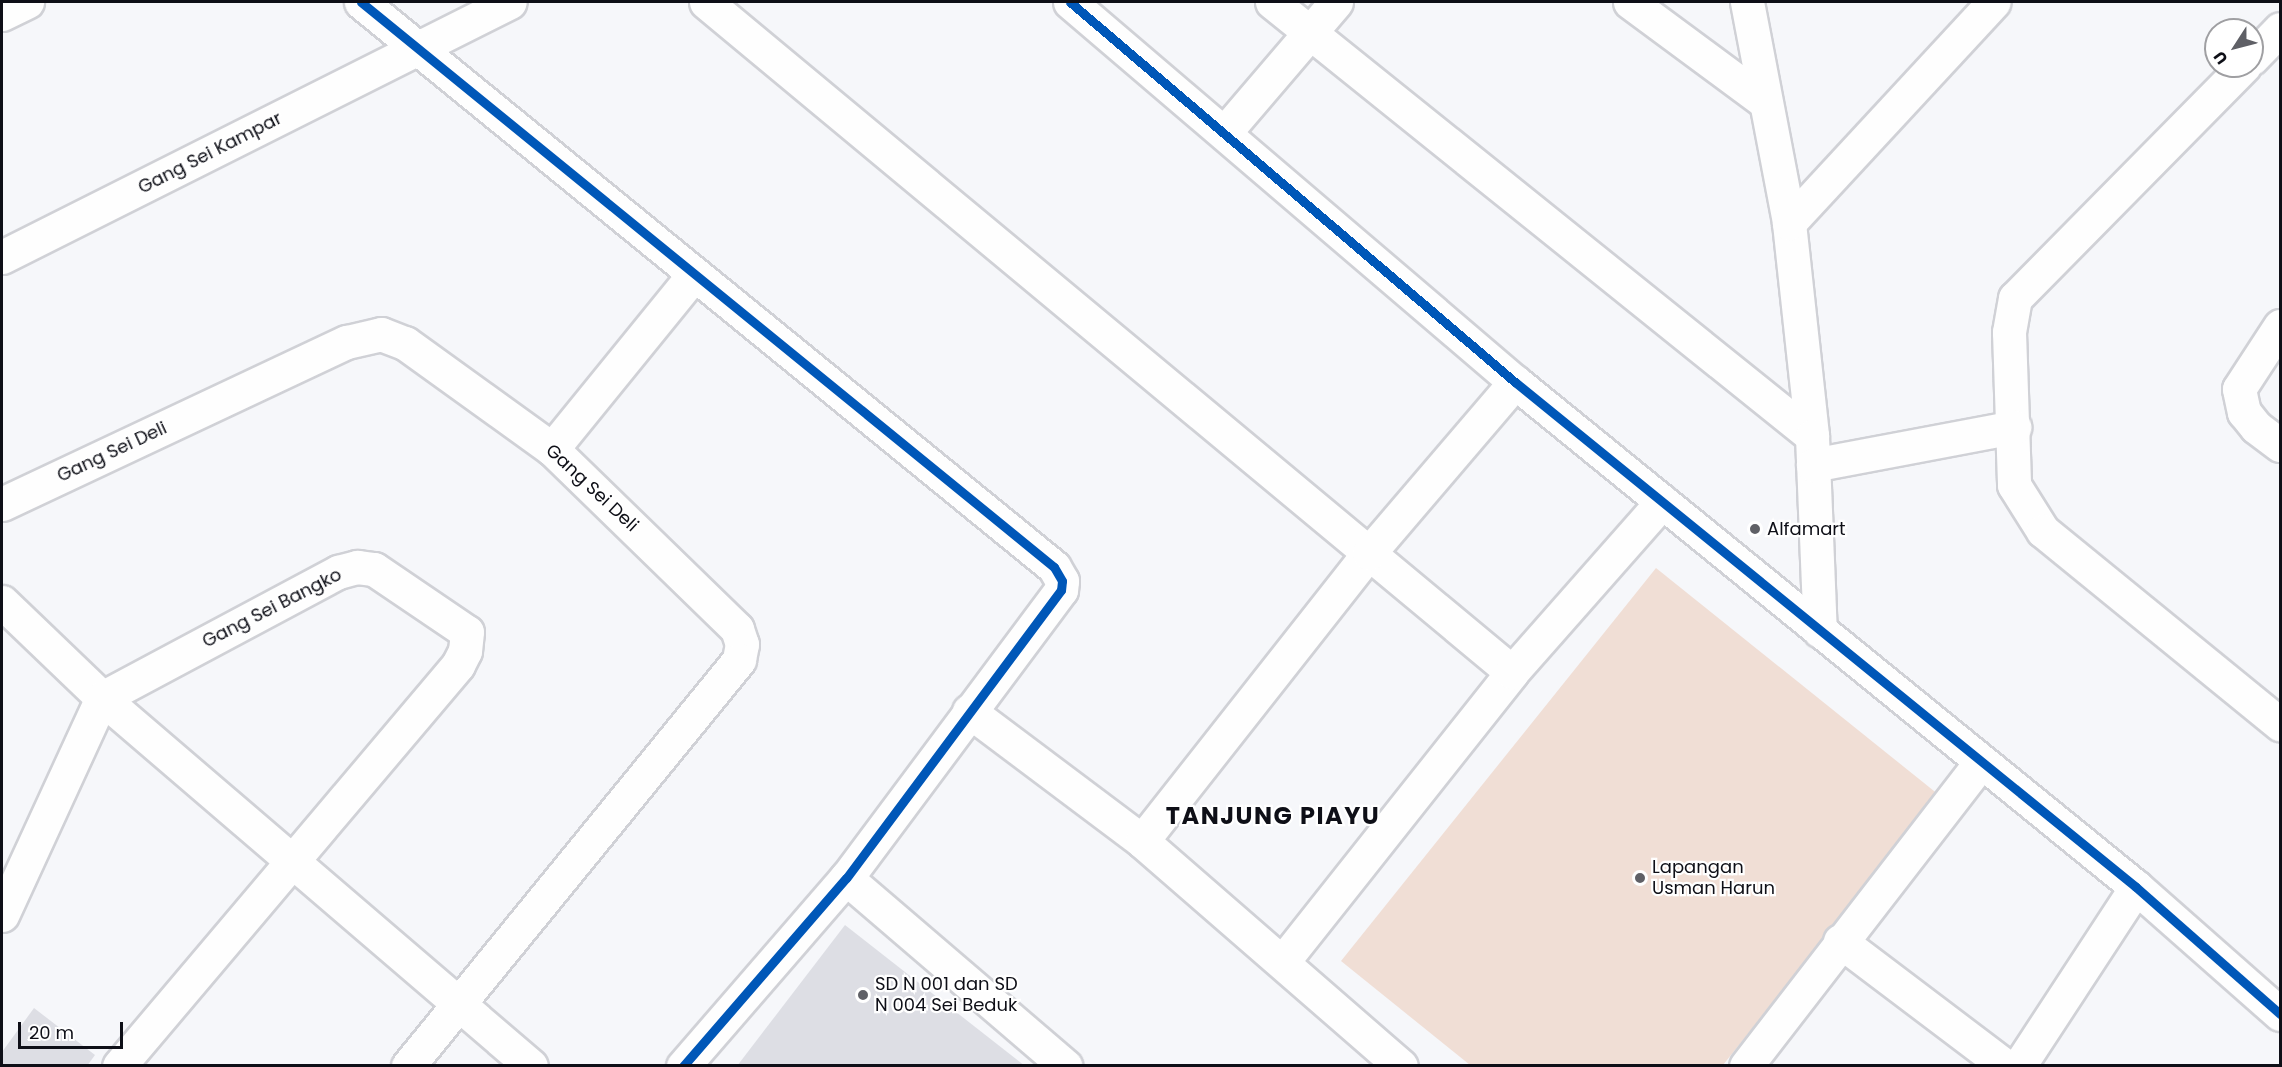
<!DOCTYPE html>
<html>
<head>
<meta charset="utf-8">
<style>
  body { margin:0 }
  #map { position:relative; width:2282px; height:1067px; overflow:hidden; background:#f6f7fa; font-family:Poppins,sans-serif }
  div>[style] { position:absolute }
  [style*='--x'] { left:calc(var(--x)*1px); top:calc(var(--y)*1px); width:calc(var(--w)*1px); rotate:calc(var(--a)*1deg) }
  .green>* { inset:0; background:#f0ded5 }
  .building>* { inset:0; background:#dddee4 }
  .roads { filter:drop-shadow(2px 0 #d0d1d6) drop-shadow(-2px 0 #d0d1d6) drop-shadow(0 2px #d0d1d6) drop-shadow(0 -2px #d0d1d6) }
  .street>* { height:33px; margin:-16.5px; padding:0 16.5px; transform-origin:16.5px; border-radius:16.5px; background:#fefefe }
  .cycleway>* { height:9px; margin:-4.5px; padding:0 4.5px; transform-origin:4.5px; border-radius:4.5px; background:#0057b8 }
  .dots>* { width:16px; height:16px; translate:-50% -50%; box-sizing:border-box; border:3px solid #fff; border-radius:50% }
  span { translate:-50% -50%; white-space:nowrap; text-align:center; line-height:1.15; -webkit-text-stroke:4.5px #fff; paint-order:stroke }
  .street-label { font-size:18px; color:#0e0f17 }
  .poi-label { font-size:18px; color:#0e0f17 }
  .left { translate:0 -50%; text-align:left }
  .district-label { font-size:24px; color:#0e0f17; font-weight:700; letter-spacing:1.5px }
  .frame { position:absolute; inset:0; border:3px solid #0e0f17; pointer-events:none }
  .north { position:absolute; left:2204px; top:18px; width:60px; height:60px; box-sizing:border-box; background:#fff; border:2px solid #9f9fa2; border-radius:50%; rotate:234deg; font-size:16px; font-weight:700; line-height:24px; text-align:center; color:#0e0f17 }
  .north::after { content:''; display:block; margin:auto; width:21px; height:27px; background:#5f6066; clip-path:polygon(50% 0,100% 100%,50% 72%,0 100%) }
  .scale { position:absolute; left:18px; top:1022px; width:105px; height:27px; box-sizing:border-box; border:3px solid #0e0f17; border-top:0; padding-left:8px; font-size:18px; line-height:21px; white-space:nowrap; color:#0e0f17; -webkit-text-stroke:4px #fff; paint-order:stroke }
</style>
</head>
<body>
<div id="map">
  <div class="green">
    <i style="clip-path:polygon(1656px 568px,1939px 795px,1723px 1065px,1470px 1065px,1341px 961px)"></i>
  </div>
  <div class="building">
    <i style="clip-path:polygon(845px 925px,1025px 1066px,737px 1066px)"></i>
    <i style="clip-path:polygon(34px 1008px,95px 1055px,87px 1066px,2px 1066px,2px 1052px)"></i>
  </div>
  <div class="roads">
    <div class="street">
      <i style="--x:361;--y:2;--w:894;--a:39.19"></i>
      <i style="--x:1054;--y:567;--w:16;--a:60"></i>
      <i style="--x:1062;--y:581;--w:9;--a:96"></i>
      <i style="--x:1061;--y:590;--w:359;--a:126.7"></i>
      <i style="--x:846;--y:878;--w:249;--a:130.9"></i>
      <i style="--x:706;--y:2;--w:1048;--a:39.74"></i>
      <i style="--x:1070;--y:2;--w:585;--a:40.5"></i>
      <i style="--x:1515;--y:382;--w:800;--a:39.12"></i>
      <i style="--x:2136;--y:887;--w:192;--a:41.4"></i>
      <i style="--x:1272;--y:2;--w:693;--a:38.79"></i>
      <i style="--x:1630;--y:2;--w:167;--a:36.5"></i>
      <i style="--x:1747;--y:2;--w:225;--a:79.2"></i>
      <i style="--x:1789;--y:223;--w:214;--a:83.8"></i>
      <i style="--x:1812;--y:436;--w:195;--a:87.7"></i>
      <i style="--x:2;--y:14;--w:28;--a:-26"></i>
      <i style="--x:2252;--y:58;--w:40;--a:-46"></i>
      <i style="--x:2244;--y:66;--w:326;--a:134.6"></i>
      <i style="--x:2015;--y:298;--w:35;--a:100"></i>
      <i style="--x:2009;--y:332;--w:153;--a:88.1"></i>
      <i style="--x:2014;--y:485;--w:54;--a:57.8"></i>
      <i style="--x:2043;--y:531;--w:306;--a:39.2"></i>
      <i style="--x:1225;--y:132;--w:171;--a:-49.5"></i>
      <i style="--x:1789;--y:223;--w:301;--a:-47.2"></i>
      <i style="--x:2;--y:257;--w:568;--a:-26.66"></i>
      <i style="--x:2280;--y:326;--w:75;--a:123.1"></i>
      <i style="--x:2239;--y:389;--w:24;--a:78"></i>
      <i style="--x:2244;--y:412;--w:19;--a:51"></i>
      <i style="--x:2256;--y:427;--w:30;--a:37"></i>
      <i style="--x:552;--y:449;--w:225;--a:-50.9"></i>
      <i style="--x:1813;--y:465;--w:205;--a:-10.7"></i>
      <i style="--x:2;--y:504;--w:381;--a:-25.2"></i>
      <i style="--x:347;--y:342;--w:35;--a:-13"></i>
      <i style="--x:381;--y:334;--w:26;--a:21"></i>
      <i style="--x:405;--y:343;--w:181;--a:35.8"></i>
      <i style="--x:552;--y:449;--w:258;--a:44.2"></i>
      <i style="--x:737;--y:629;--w:16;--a:72"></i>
      <i style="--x:742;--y:644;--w:16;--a:101"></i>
      <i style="--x:739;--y:660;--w:524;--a:129.19"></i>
      <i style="--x:2;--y:602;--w:139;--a:43.8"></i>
      <i style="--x:102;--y:698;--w:565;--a:40.62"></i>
      <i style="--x:969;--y:711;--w:216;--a:36.9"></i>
      <i style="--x:1142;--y:841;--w:343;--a:41"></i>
      <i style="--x:1142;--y:841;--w:367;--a:-51.8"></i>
      <i style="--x:1369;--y:553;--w:225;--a:-49.5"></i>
      <i style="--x:846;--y:878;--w:289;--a:40.6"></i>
      <i style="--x:2;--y:915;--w:239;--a:-65.3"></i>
      <i style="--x:102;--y:698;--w:268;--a:-28.1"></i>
      <i style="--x:338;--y:572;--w:20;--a:-15"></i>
      <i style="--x:357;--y:567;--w:17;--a:7"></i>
      <i style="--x:374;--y:569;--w:112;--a:34.1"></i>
      <i style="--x:467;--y:632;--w:19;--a:96"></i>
      <i style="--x:465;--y:651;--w:16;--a:117"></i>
      <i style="--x:458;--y:665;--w:525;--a:130.21"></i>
      <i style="--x:1840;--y:941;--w:207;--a:37.1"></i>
      <i style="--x:1284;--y:960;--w:367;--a:-51.6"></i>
      <i style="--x:1512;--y:672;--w:227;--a:-48.6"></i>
      <i style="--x:1746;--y:1066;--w:384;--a:-52.3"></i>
      <i style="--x:2019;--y:1066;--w:214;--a:-56.8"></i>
    </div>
  </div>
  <div class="cycleway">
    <i style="--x:361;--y:2;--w:894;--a:39.19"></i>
    <i style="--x:1054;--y:567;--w:16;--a:60"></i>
    <i style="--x:1062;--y:581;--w:9;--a:96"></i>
    <i style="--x:1061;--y:590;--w:359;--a:126.7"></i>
    <i style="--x:846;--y:878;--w:249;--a:130.9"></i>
    <i style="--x:1070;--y:2;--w:585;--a:40.5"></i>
    <i style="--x:1515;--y:382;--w:800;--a:39.12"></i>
    <i style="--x:2136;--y:887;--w:192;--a:41.4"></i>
  </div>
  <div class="dots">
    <i style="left:1755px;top:529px;background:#5f6066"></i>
    <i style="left:1640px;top:878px;background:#5f6066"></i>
    <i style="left:863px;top:995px;background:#5f6066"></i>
  </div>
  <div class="street-label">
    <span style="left:210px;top:153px;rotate:-27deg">Gang Sei Kampar</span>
    <span style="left:112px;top:452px;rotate:-25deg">Gang Sei Deli</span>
    <span style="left:592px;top:488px;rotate:43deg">Gang Sei Deli</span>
    <span style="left:272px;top:608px;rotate:-27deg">Gang Sei Bangko</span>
  </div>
  <div class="poi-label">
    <span class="left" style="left:1767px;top:529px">Alfamart</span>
    <span class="left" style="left:1652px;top:878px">Lapangan<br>Usman Harun</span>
    <span class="left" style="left:875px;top:995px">SD N 001 dan SD<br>N 004 Sei Beduk</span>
  </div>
  <div class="district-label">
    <span style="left:1273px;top:816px">TANJUNG PIAYU</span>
  </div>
  <div class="frame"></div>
  <div class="north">U</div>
  <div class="scale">20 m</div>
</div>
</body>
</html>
